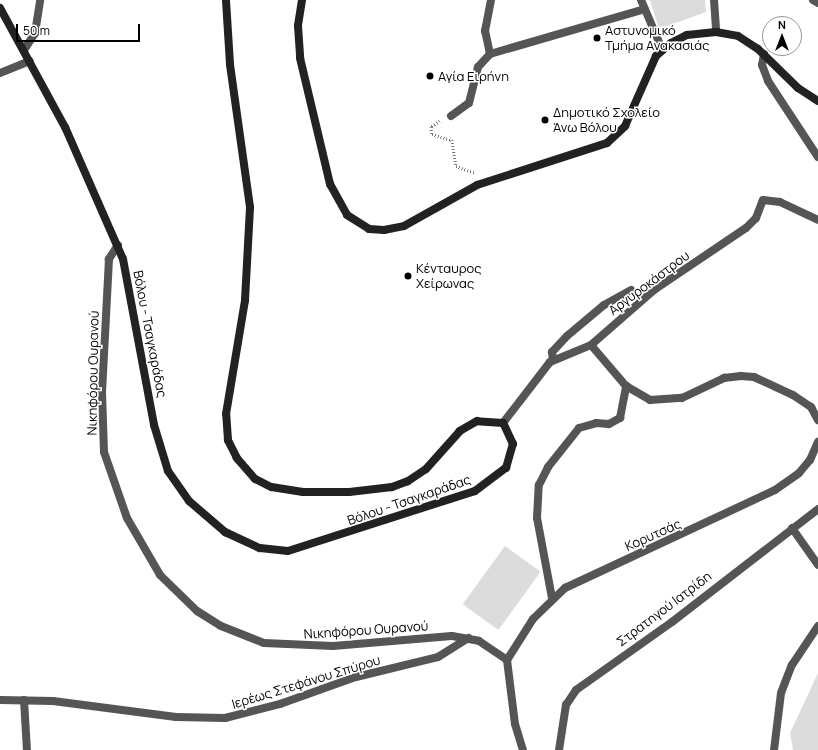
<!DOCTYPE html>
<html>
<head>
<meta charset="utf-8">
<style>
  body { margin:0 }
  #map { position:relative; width:818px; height:750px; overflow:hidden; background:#fff; font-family:Manrope,sans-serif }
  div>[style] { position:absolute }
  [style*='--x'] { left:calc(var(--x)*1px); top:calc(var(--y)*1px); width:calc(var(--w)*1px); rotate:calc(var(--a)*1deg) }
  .green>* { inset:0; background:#dcdcdc; transform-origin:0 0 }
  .path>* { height:2.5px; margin-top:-1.25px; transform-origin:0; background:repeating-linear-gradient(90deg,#777 0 1px,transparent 0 3px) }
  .minor>* { height:8px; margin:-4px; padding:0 4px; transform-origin:4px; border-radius:4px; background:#555 }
  .secondary>* { height:8px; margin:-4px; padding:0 4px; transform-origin:4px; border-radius:4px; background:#222 }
  .dots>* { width:11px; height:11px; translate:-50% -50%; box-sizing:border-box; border:2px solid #fff; border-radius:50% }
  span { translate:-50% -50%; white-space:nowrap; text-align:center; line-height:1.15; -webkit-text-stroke:3px #fff; paint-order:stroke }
  .poi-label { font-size:13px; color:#000 }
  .left { translate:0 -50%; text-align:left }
  .street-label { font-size:13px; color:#000 }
  .north { position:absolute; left:762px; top:16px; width:40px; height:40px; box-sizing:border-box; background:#fff; border:1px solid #999; border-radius:50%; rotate:0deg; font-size:11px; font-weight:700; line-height:16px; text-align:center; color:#000 }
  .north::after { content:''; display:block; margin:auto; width:14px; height:18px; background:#000; clip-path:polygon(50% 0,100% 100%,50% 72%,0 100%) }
  .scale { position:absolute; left:16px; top:24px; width:124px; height:18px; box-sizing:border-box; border:2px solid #000; border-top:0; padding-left:5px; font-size:12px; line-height:14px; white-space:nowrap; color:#000; -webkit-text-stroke:3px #fff; paint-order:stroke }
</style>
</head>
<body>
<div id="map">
  <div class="green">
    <i style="clip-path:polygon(650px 0,705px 0,706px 12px,659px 29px)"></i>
    <i style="left:505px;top:546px;width:44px;height:72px;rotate:36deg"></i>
    <i style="clip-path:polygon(818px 673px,818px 750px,793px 750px,790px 733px)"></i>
  </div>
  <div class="path">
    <i style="--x:440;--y:121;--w:11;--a:146"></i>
    <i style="--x:431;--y:127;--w:7;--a:82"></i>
    <i style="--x:432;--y:134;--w:21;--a:17"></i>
    <i style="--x:452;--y:140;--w:26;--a:81"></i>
    <i style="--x:456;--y:166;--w:20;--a:20"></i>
  </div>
  <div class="minor">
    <i style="--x:641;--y:0;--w:53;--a:66.8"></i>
    <i style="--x:714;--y:0;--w:32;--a:86"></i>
    <i style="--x:813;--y:0;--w:6;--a:31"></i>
    <i style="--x:24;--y:50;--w:20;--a:-57"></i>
    <i style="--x:35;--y:33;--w:33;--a:-81"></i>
    <i style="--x:490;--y:54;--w:24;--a:-102"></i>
    <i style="--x:485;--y:31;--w:32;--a:-79"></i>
    <i style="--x:764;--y:54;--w:11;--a:100"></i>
    <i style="--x:762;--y:65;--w:17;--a:69"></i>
    <i style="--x:768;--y:81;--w:91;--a:56.7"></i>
    <i style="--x:0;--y:73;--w:32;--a:-22"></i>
    <i style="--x:451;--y:116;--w:22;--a:-36"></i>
    <i style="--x:469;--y:103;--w:37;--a:-76"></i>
    <i style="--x:478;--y:67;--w:18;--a:-47"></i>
    <i style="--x:490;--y:54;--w:161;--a:-16.2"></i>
    <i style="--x:118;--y:245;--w:17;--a:123"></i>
    <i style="--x:109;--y:259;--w:133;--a:93"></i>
    <i style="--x:102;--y:392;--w:60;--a:88.1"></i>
    <i style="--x:104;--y:452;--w:70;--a:70.8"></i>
    <i style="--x:127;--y:518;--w:66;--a:59.9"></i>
    <i style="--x:160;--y:575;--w:52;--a:44.2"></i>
    <i style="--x:197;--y:611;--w:28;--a:32"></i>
    <i style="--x:221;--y:626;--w:46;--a:21.6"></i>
    <i style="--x:264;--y:643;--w:69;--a:2.5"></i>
    <i style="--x:333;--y:646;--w:119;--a:-4.8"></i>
    <i style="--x:452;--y:636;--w:27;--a:10"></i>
    <i style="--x:479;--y:641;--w:34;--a:34"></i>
    <i style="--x:507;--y:660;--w:64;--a:82.9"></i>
    <i style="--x:515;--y:724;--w:27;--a:73"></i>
    <i style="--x:591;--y:345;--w:54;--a:49.5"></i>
    <i style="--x:626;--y:386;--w:28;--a:30"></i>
    <i style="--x:650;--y:400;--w:32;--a:-4"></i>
    <i style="--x:682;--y:398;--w:47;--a:-25.5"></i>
    <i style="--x:724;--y:378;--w:17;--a:-7"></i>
    <i style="--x:741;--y:376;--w:13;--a:4"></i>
    <i style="--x:754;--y:377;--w:43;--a:24.8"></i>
    <i style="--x:793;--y:395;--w:22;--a:34"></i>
    <i style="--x:811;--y:407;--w:15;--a:62"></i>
    <i style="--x:553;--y:360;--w:8;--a:-97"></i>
    <i style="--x:552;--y:352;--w:22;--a:-47"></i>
    <i style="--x:567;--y:336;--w:48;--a:-40"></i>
    <i style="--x:604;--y:305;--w:31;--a:-29"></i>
    <i style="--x:503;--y:423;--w:77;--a:-52.4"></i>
    <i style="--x:550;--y:362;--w:44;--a:-22.5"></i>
    <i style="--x:591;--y:345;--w:84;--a:-41.1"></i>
    <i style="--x:654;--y:290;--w:111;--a:-34"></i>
    <i style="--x:746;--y:228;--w:14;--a:-45"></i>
    <i style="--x:756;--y:218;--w:19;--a:-69"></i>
    <i style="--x:763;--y:200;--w:17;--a:7"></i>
    <i style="--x:780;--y:202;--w:42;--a:25.3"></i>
    <i style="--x:792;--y:528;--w:45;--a:54.9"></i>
    <i style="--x:552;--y:598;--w:81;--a:-100.6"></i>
    <i style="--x:537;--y:518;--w:33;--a:-87"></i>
    <i style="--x:539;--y:485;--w:20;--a:-63"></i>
    <i style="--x:548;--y:467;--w:50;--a:-51.5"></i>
    <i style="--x:579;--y:428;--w:18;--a:-16"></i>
    <i style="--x:596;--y:423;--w:13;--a:4"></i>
    <i style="--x:609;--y:424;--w:13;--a:-29"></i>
    <i style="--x:620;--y:418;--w:33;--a:-79"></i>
    <i style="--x:507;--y:660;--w:49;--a:-57.6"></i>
    <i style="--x:533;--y:619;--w:45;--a:-44.1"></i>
    <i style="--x:565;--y:588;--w:232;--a:-25"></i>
    <i style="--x:775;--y:490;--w:29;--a:-35"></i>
    <i style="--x:799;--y:473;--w:17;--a:-50"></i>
    <i style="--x:810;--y:460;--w:20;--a:-66"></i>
    <i style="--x:0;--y:700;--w:53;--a:1.1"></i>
    <i style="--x:53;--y:701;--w:124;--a:7.4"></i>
    <i style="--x:176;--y:717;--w:49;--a:1.2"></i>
    <i style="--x:225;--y:718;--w:57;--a:-14.3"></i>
    <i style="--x:280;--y:704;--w:81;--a:-19.6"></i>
    <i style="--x:356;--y:677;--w:84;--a:-13.7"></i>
    <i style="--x:438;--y:657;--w:36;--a:-32"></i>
    <i style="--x:24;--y:700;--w:50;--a:86.6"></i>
    <i style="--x:559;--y:750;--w:46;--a:-81.2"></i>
    <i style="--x:566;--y:705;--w:18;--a:-56"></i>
    <i style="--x:576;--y:690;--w:118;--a:-35.3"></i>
    <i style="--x:672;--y:622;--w:185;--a:-37.7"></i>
    <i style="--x:774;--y:750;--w:57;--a:-83"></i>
    <i style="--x:781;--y:693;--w:30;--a:-69"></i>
    <i style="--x:792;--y:665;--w:47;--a:-56.3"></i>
  </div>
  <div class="secondary">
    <i style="--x:302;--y:0;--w:26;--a:99"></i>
    <i style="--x:298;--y:26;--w:32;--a:86"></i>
    <i style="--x:300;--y:58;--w:130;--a:76.6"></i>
    <i style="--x:330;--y:184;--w:35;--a:61"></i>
    <i style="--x:347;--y:215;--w:26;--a:32"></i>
    <i style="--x:369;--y:229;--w:15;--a:4"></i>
    <i style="--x:384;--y:230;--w:20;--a:-11"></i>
    <i style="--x:404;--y:226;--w:84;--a:-29.3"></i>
    <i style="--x:477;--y:185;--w:137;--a:-17.9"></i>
    <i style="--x:607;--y:143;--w:25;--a:-43"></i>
    <i style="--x:625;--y:126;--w:77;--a:-66.1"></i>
    <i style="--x:656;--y:56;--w:20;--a:-41"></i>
    <i style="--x:671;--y:43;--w:18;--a:-27"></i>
    <i style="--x:687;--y:35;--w:29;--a:-6"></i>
    <i style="--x:716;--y:32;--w:22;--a:10"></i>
    <i style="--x:738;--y:36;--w:24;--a:33"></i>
    <i style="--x:758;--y:49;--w:56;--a:44.3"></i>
    <i style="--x:798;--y:88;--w:24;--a:33"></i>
    <i style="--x:0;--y:8;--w:136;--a:61.4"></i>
    <i style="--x:65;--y:127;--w:144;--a:66.3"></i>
    <i style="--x:123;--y:259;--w:169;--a:79.4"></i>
    <i style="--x:154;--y:425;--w:48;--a:73.1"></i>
    <i style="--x:168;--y:471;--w:37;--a:55"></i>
    <i style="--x:189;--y:501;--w:48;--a:40.7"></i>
    <i style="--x:225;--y:532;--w:38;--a:25"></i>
    <i style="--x:260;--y:548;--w:28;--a:6"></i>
    <i style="--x:288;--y:551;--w:196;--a:-17.8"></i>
    <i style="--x:475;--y:491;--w:39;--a:-37"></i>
    <i style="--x:506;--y:468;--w:25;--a:-74"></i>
    <i style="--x:513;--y:444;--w:23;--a:-115"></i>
    <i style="--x:503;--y:423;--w:26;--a:-176"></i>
    <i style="--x:477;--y:421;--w:20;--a:150"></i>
    <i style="--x:460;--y:431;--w:51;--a:131.8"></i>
    <i style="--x:426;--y:469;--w:22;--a:146"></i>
    <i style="--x:408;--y:481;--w:17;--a:159"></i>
    <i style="--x:392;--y:487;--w:43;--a:173.4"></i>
    <i style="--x:349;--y:492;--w:46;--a:180"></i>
    <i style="--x:303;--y:492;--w:32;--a:-171"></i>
    <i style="--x:271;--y:487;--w:18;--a:-153"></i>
    <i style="--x:255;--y:479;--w:28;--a:-131"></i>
    <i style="--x:237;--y:458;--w:20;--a:-117"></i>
    <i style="--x:228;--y:440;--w:26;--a:-94"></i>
    <i style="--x:226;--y:414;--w:116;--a:-80.5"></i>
    <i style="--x:245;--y:300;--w:93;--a:-86.9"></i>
    <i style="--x:250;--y:207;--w:144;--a:-98"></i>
    <i style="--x:230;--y:64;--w:64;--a:-93.6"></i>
  </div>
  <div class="dots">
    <i style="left:597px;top:38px;background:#000"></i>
    <i style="left:430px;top:76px;background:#000"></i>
    <i style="left:545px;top:120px;background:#000"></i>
    <i style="left:408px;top:276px;background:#000"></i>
  </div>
  <div class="poi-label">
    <span class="left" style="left:605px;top:38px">Αστυνομικό<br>Τμήμα Ανακασιάς</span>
    <span class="left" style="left:438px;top:76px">Αγία Ειρήνη</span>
    <span class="left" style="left:553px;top:120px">Δημοτικό Σχολείο<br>Άνω Βόλου</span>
    <span class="left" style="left:416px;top:276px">Κένταυρος<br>Χείρωνας</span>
  </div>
  <div class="street-label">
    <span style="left:649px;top:283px;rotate:-37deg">Αργυροκάστρου</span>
    <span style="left:150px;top:334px;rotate:79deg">Βόλου - Τσαγκαράδας</span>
    <span style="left:93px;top:373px;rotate:-89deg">Νικηφόρου Ουρανού</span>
    <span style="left:409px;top:500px;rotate:-19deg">Βόλου - Τσαγκαράδας</span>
    <span style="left:653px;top:535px;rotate:-24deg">Κορυτσάς</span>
    <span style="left:664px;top:609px;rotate:-37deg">Στρατηγού Ιατρίδη</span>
    <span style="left:366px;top:630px;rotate:-4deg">Νικηφόρου Ουρανού</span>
    <span style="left:306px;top:682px;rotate:-17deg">Ιερέως Στεφάνου Σπύρου</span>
  </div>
  <div class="north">N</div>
  <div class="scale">50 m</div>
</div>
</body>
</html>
